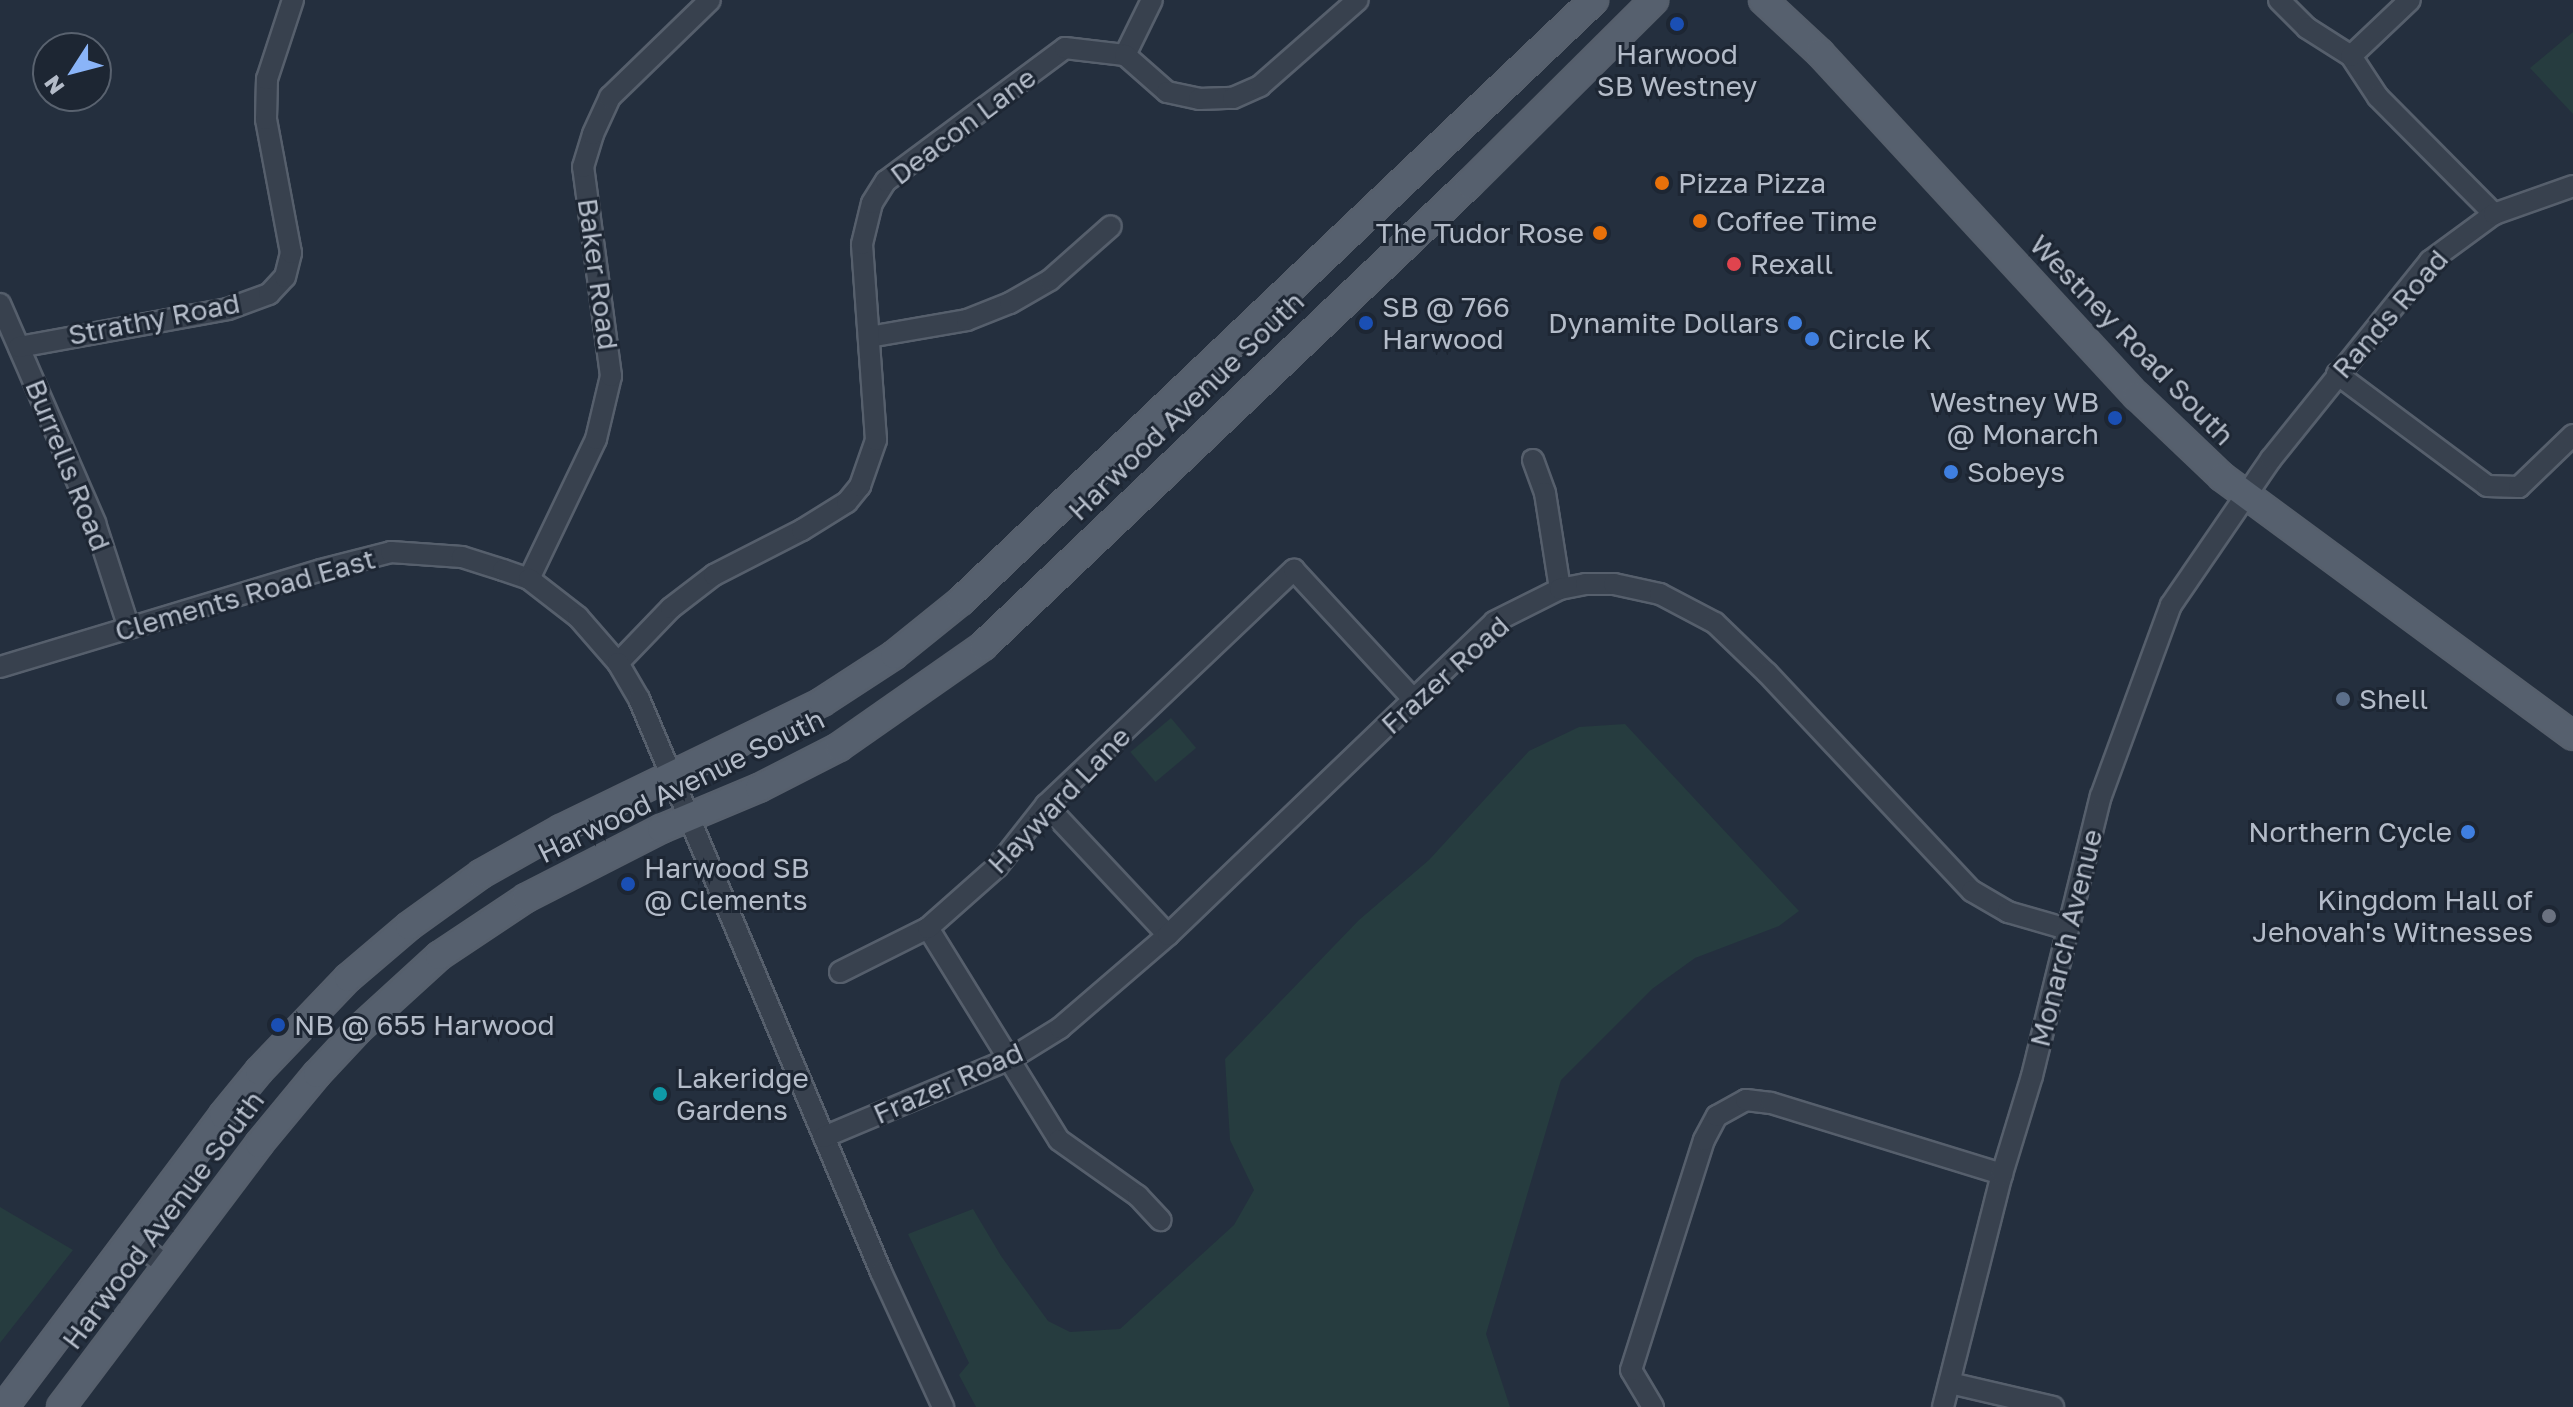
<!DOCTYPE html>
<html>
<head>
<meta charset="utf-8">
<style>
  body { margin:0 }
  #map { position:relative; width:2573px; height:1407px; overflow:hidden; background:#242f3e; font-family:"Golos Text",sans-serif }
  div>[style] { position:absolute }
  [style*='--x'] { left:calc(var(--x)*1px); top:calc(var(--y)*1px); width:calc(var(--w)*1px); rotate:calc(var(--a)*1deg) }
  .green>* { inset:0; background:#263c3f; transform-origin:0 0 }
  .roads { filter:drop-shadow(2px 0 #565f6c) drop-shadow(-2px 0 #565f6c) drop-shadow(0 2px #565f6c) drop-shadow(0 -2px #565f6c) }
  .minor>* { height:20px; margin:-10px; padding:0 10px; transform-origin:10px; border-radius:10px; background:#38414e }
  .major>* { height:26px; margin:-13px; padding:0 13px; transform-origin:13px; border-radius:13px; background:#56606e }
  .dots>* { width:22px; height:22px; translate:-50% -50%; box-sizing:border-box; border:4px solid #1d2633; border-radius:50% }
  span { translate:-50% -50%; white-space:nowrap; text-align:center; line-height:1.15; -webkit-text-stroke:6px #1d2633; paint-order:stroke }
  .poi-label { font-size:28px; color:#b4bcc9 }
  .left { translate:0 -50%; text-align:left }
  .right { translate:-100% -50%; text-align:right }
  .street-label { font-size:28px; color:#b4bcc9 }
  .north { position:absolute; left:32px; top:32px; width:80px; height:80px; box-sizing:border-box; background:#1d2633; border:2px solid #59626f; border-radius:50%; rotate:234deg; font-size:22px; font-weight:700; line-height:32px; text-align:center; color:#b4bcc9 }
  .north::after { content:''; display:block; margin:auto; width:28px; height:36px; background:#8ab4f8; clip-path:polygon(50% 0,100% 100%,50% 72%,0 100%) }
</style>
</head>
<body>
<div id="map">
  <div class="green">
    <i style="clip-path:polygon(2573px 32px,2573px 114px,2530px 68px)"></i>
    <i style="left:1171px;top:718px;width:39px;height:53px;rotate:50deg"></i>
    <i style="clip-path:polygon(1625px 724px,1799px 911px,1779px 926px,1695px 958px,1652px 989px,1561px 1080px,1486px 1334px,1510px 1407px,976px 1407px,959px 1375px,969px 1363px,908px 1234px,973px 1209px,1001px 1256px,1048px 1321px,1070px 1332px,1120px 1329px,1234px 1225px,1254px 1190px,1230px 1140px,1225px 1059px,1359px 920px,1429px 860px,1529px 751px,1579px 727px)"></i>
    <i style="clip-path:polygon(0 1207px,73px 1250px,0 1343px)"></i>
  </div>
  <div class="roads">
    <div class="minor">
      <i style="--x:2279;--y:0;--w:40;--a:45"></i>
      <i style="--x:2307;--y:28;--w:52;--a:32.5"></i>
      <i style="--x:2351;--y:56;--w:49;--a:56.6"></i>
      <i style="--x:2378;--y:97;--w:165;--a:45.2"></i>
      <i style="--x:1125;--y:55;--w:61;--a:-63.9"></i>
      <i style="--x:2351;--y:56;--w:81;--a:-43.5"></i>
      <i style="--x:0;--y:304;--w:239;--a:66.5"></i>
      <i style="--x:95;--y:523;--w:110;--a:72.1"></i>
      <i style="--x:869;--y:337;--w:99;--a:-9.8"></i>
      <i style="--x:967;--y:320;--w:46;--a:-21.6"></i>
      <i style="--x:1010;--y:303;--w:46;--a:-29.9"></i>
      <i style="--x:1050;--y:280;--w:81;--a:-41.5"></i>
      <i style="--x:19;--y:347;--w:212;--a:-10.3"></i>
      <i style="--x:228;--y:309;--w:44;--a:-20.1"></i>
      <i style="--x:269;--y:294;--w:23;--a:-47"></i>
      <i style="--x:285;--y:277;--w:25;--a:-76"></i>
      <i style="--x:291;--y:253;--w:136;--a:-100.6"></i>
      <i style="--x:266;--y:119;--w:40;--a:-88.6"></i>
      <i style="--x:267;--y:79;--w:83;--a:-71.8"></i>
      <i style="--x:2337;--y:374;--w:187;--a:36.7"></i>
      <i style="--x:2487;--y:486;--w:32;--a:2"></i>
      <i style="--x:2519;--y:487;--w:75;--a:-43.9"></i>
      <i style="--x:1533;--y:460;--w:35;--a:70"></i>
      <i style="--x:1545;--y:493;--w:97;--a:81.1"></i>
      <i style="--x:529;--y:579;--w:155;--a:-64.4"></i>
      <i style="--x:596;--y:439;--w:65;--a:-76.6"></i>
      <i style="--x:611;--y:376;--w:211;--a:-97.6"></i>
      <i style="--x:583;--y:167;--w:34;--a:-73"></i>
      <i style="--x:593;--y:134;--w:41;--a:-65.3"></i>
      <i style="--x:610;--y:97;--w:139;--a:-44.1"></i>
      <i style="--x:618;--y:663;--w:76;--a:-46.1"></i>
      <i style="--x:671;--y:608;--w:54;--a:-37.5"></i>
      <i style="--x:714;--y:575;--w:99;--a:-27.1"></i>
      <i style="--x:802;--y:530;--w:53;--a:-31.9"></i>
      <i style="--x:847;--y:502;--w:21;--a:-51"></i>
      <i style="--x:860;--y:486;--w:49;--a:-70.8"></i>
      <i style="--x:876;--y:440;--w:196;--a:-94.1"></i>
      <i style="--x:862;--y:244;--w:42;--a:-76.3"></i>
      <i style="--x:872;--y:203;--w:26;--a:-58"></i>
      <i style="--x:886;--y:181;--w:223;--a:-36.6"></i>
      <i style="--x:1065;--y:48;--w:60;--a:6.7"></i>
      <i style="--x:1125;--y:55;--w:56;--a:41.4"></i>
      <i style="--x:1167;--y:92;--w:33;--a:12"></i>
      <i style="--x:1199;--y:99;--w:34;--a:-2"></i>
      <i style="--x:1233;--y:98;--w:30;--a:-24"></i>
      <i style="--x:1260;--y:86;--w:130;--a:-41.3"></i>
      <i style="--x:0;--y:667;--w:335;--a:-16.8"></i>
      <i style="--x:321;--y:570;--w:72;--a:-14.4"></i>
      <i style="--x:391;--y:552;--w:71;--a:4"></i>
      <i style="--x:462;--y:557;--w:43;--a:17.6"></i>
      <i style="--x:503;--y:570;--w:28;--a:19"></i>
      <i style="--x:529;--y:579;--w:62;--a:37.8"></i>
      <i style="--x:578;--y:617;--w:61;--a:49"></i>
      <i style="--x:618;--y:663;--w:42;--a:59.7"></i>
      <i style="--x:639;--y:699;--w:622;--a:67.1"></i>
      <i style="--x:881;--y:1272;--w:149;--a:65.3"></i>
      <i style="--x:1046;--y:805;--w:178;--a:46.8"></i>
      <i style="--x:928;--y:928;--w:249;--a:58.3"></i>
      <i style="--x:1059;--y:1140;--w:97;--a:35.3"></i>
      <i style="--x:1138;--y:1196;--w:33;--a:47"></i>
      <i style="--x:840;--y:972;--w:98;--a:-26.6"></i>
      <i style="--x:928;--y:928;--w:92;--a:-41.5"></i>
      <i style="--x:997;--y:867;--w:79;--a:-51.7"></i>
      <i style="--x:1046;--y:805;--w:342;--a:-43.5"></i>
      <i style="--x:1294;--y:570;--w:178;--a:47.3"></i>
      <i style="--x:824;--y:1137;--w:202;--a:-22.8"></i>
      <i style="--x:1010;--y:1059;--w:59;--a:-31.8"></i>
      <i style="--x:1060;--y:1028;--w:143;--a:-40.7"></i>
      <i style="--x:1168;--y:935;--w:452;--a:-43.8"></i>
      <i style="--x:1494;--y:622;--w:74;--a:-26.6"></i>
      <i style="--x:1560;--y:589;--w:26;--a:-11"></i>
      <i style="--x:1586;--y:584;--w:28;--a:0"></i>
      <i style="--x:1614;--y:584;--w:47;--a:12.3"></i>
      <i style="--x:1660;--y:594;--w:62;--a:27.8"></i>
      <i style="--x:1715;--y:623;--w:72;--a:43.9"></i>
      <i style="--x:1767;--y:673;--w:299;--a:46.8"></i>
      <i style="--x:1972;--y:891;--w:42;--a:30.3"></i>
      <i style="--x:2008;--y:912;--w:61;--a:16.1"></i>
      <i style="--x:132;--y:1239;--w:44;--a:37.6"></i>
      <i style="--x:1950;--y:1383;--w:106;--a:13.1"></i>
      <i style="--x:1653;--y:1407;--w:43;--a:-120.7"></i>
      <i style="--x:1631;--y:1370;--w:241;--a:-72.4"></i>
      <i style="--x:1704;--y:1140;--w:27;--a:-62"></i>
      <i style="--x:1717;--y:1116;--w:33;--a:-29"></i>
      <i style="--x:1746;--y:1100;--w:25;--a:7"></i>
      <i style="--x:1771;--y:1103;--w:242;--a:17.1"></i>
      <i style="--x:1943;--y:1407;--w:240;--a:-75.8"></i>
      <i style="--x:2002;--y:1174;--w:102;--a:-73"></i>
      <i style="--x:2032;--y:1076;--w:288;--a:-76.2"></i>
      <i style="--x:2101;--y:796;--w:203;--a:-69.9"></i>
      <i style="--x:2171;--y:605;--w:177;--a:-55.6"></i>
      <i style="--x:2271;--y:459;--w:254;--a:-51.2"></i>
      <i style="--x:2430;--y:261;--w:79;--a:-36.3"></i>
      <i style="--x:2494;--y:214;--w:84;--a:-19.5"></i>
    </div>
    <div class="major">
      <i style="--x:1763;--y:0;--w:78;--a:42.9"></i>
      <i style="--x:1820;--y:53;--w:467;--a:47.3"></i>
      <i style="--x:2137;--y:396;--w:117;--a:43.6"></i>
      <i style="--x:2222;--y:477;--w:436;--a:36.4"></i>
      <i style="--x:4;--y:1407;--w:365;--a:-53.1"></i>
      <i style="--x:223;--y:1115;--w:57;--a:-50.7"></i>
      <i style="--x:259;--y:1071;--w:129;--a:-46.3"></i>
      <i style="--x:348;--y:978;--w:80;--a:-40.4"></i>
      <i style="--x:409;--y:926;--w:89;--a:-35.8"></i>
      <i style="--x:481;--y:874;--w:92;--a:-29.4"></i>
      <i style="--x:561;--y:829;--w:290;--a:-25.9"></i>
      <i style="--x:822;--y:702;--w:86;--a:-33.1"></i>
      <i style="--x:894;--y:655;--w:86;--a:-38.9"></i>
      <i style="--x:961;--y:601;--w:873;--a:-43.51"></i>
      <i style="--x:61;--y:1407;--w:329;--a:-53"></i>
      <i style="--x:259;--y:1144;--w:91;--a:-50.4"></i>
      <i style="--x:317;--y:1074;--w:60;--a:-47"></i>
      <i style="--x:358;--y:1030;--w:110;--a:-42.4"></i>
      <i style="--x:439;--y:956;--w:105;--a:-33.7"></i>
      <i style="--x:526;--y:898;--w:152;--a:-27.1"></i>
      <i style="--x:661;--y:829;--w:106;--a:-22.7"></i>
      <i style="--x:759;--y:788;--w:90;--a:-27.1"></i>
      <i style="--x:839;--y:747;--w:176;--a:-35"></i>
      <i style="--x:983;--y:646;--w:671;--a:-43.55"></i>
      <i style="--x:1469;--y:184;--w:261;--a:-44.8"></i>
    </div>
  </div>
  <div class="dots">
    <i style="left:1677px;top:24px;background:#1a4fb4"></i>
    <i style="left:1662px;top:183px;background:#e8710a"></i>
    <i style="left:1700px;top:221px;background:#e8710a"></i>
    <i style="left:1600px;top:233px;background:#e8710a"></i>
    <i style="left:1734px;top:264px;background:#e0444e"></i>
    <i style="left:1366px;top:323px;background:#1a4fb4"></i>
    <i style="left:1795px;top:323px;background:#3f7fe0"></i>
    <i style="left:1812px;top:339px;background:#3f7fe0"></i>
    <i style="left:2115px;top:418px;background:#1a4fb4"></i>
    <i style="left:1951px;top:472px;background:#3f7fe0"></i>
    <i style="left:2343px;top:699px;background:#5c6f8a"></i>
    <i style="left:2468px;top:832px;background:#3f7fe0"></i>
    <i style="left:628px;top:884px;background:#1a4fb4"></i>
    <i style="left:2549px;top:916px;background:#6b7280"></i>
    <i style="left:278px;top:1025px;background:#1a4fb4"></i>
    <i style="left:660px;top:1094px;background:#0f9aa8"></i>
  </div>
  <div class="poi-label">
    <span style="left:1677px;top:70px">Harwood<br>SB Westney</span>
    <span class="left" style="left:1678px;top:183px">Pizza Pizza</span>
    <span class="left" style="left:1716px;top:221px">Coffee Time</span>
    <span class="right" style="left:1584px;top:233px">The Tudor Rose</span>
    <span class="left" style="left:1750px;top:264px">Rexall</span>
    <span class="left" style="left:1382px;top:323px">SB @ 766<br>Harwood</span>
    <span class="right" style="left:1779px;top:323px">Dynamite Dollars</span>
    <span class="left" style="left:1828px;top:339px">Circle K</span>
    <span class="right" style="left:2099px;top:418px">Westney WB<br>@ Monarch</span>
    <span class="left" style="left:1967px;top:472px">Sobeys</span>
    <span class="left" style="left:2359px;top:699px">Shell</span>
    <span class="right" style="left:2452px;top:832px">Northern Cycle</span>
    <span class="left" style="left:644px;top:884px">Harwood SB<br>@ Clements</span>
    <span class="right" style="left:2533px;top:916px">Kingdom Hall of<br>Jehovah's Witnesses</span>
    <span class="left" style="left:294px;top:1025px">NB @ 655 Harwood</span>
    <span class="left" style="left:676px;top:1094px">Lakeridge<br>Gardens</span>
  </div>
  <div class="street-label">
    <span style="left:963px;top:126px;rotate:-37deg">Deacon Lane</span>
    <span style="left:598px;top:274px;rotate:82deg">Baker Road</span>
    <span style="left:2390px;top:314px;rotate:-49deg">Rands Road</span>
    <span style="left:154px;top:319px;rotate:-11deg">Strathy Road</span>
    <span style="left:2132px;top:340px;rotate:46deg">Westney Road South</span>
    <span style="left:1186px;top:406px;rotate:-44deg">Harwood Avenue South</span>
    <span style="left:68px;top:465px;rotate:68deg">Burrells Road</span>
    <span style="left:245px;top:595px;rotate:-16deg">Clements Road East</span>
    <span style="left:1445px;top:675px;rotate:-42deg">Frazer Road</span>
    <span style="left:681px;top:786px;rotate:-26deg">Harwood Avenue South</span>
    <span style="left:1059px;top:800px;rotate:-46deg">Hayward Lane</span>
    <span style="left:2066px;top:938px;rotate:-76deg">Monarch Avenue</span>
    <span style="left:948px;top:1083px;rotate:-24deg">Frazer Road</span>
    <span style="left:163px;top:1220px;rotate:-53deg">Harwood Avenue South</span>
  </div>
  <div class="north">N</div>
</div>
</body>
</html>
